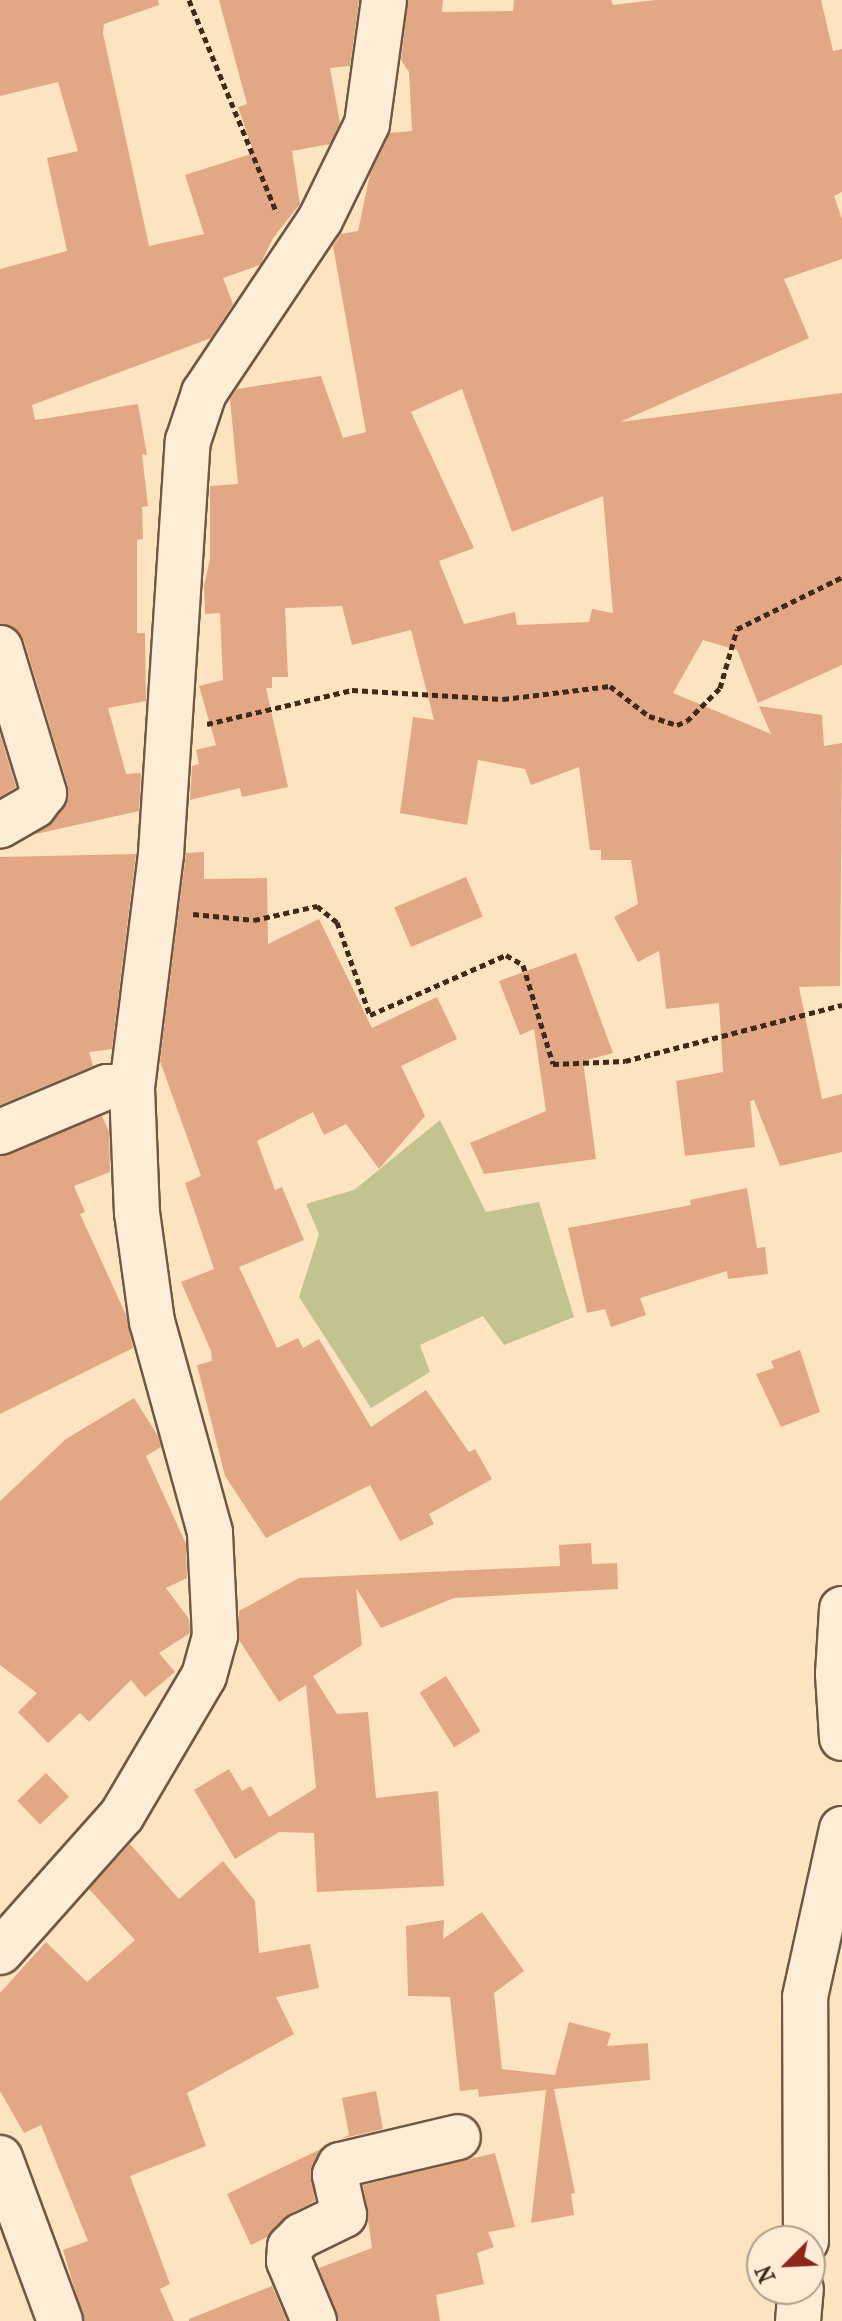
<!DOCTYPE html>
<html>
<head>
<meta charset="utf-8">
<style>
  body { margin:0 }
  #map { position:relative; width:842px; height:2321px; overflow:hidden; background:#fce4c1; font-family:"IM FELL French Canon",serif }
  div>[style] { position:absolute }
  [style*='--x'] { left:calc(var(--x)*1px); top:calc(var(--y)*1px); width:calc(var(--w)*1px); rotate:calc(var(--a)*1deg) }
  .green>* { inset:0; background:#c3c390 }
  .building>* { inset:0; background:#e2a885; transform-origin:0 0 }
  .path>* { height:5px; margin-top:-2.5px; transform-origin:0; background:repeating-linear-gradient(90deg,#412917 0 6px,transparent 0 10px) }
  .roads { filter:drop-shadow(2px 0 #705842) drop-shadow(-2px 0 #705842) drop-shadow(0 2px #705842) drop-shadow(0 -2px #705842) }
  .minor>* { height:44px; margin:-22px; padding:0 22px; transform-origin:22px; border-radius:22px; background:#fdedd7 }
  span { translate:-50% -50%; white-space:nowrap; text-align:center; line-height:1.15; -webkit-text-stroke:6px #fdedd7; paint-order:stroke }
  .north { position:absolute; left:746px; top:2225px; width:80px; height:80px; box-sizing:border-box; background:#fdedd7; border:2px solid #b29f8a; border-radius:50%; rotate:246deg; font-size:22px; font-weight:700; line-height:32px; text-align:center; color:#412917 }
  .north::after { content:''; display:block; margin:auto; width:28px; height:36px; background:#8f2418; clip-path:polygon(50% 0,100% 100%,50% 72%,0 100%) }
</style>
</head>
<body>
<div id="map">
  <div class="green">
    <i style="clip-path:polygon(440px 1120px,486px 1212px,539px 1202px,574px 1317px,504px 1345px,483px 1316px,420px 1345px,430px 1372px,371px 1408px,299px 1297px,319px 1234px,306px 1204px,354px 1190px)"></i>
  </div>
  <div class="building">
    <i style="clip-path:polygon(0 0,158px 0,159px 5px,104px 24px,103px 33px,149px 246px,204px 234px,185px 175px,254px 153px,238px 107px,247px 104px,219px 0,359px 0,350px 66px,330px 68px,340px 123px,330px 144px,292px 151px,300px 204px,273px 238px,260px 265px,223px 278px,233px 304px,211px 338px,32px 405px,35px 420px,138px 404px,147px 455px,142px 454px,148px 506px,142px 507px,143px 539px,137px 540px,137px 633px,145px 633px,146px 701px,108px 708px,126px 774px,141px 773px,139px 811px,36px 834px,64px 808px,68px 786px,24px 641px,16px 629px,0 624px,0 269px,67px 251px,47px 158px,78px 151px,58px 82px,0 96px)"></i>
    <i style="clip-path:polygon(evenodd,408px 0,443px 0,442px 12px,513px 11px,514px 0,611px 0,613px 5px,655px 0,821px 0,833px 51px,842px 49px,842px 192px,834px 196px,842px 219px,842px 259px,784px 279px,809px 338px,620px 422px,842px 393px,842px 665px,758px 703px,737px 650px,703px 640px,673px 693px,771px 734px,759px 706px,822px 715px,824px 746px,842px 743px,840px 986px,799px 987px,822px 1099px,842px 1094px,842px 1152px,780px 1166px,754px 1100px,750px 1101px,755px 1147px,685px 1156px,676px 1081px,723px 1072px,719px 1003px,666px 1009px,659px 951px,638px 962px,614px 917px,638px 904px,631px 860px,601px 860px,601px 850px,590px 850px,579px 767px,531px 785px,525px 769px,478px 760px,467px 825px,400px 813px,413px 717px,434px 720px,411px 630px,352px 645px,342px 606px,285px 608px,288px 677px,272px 677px,272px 688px,266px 688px,288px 787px,242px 797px,240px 788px,190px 800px,192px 766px,199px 764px,196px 750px,216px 745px,199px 686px,223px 680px,220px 613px,205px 614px,204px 585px,210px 559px,210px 486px,238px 484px,230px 399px,237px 389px,321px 376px,343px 438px,366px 432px,333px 246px,341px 234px,358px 231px,370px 174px,390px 133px,412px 131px,409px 72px,401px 60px,408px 0,462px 389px,512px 532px,603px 496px,613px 613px,592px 609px,589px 622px,517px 625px,515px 612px,464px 624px,439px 561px,474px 548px,411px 412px,462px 389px)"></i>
    <i style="clip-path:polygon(0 734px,16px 787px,0 797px)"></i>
    <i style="clip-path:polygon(204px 852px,204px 879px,267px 878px,268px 944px,319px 919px,372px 1028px,437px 997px,457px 1039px,401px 1066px,425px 1116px,379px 1169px,346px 1124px,324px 1135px,313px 1112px,257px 1141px,275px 1190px,282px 1187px,304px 1240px,239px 1267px,277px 1348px,298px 1338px,303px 1348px,319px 1339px,371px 1427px,426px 1390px,469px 1452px,475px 1449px,492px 1479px,429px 1514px,434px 1524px,400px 1541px,370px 1485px,266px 1538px,225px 1476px,197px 1365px,212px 1361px,211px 1351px,181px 1282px,214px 1269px,185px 1183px,201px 1176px,160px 1061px,186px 853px)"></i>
    <i style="clip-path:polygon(136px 854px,112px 1049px,89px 1052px,93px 1066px,0 1105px,0 857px)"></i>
    <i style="left:466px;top:877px;width:43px;height:78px;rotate:67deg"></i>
    <i style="clip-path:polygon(576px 953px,613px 1053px,583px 1061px,596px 1159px,484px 1174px,470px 1143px,546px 1111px,534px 1029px,520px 1035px,499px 981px)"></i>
    <i style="clip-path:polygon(102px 1116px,109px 1132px,110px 1172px,74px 1186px,85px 1212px,80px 1214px,126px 1315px,133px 1348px,0 1414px,0 1156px)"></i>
    <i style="clip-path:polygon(747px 1188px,757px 1248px,765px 1247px,768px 1274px,728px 1279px,727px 1271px,640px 1298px,646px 1315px,611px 1327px,605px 1309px,587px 1313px,568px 1228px,691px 1205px,690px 1200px)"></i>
    <i style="clip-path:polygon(800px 1350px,820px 1412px,781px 1427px,756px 1374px,774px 1368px,771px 1361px)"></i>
    <i style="clip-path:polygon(134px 1398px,158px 1436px,161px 1447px,146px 1456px,186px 1544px,187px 1578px,166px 1588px,189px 1619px,190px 1633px,159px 1653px,175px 1672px,145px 1697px,131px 1680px,89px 1722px,80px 1713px,48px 1743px,18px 1712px,37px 1693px,0 1665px,0 1501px,66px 1439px)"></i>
    <i style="clip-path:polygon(591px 1543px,592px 1564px,617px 1563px,618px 1589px,454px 1598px,381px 1628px,356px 1588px,362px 1645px,313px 1676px,337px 1714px,368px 1712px,376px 1798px,438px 1791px,444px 1886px,317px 1892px,314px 1833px,279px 1832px,235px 1859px,194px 1790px,229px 1769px,242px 1791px,251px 1786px,269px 1817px,316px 1788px,306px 1685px,279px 1702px,239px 1640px,239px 1611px,299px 1578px,560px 1566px,559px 1545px)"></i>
    <i style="left:446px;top:1676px;width:65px;height:31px;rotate:58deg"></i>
    <i style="left:46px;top:1773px;width:33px;height:40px;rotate:46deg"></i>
    <i style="clip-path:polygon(130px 1844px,179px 1899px,223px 1861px,255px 1901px,259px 1953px,310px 1944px,319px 1988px,276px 1997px,294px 2034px,187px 2093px,206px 2146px,130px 2176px,170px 2284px,160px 2289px,174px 2321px,84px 2321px,63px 2250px,88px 2241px,41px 2125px,24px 2133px,0 2091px,0 1993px,46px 1942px,87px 1982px,135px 1940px,89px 1889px)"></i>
    <i style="clip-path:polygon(482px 1912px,524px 1971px,494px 1993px,502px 2069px,555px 2075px,569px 2022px,611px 2033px,607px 2046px,648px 2043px,650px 2080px,554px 2089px,575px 2193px,571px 2194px,574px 2215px,531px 2223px,546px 2090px,479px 2097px,478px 2089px,460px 2091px,450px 1997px,408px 1996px,406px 1926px,444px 1920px,443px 1939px)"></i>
    <i style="clip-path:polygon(376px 2091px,383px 2129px,340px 2139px,349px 2135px,342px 2098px)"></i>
    <i style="clip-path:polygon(323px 2148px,312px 2165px,315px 2201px,290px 2214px,269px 2236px,251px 2245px,227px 2194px)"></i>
    <i style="clip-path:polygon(495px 2153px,515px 2227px,488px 2232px,494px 2247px,477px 2253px,484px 2284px,436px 2295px,440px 2321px,338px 2321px,319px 2268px,372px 2248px,363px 2185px)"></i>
    <i style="clip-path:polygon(272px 2286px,287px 2321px,189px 2321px,189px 2319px)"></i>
  </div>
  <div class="path">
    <i style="--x:189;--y:0;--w:230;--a:67.6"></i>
    <i style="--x:207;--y:724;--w:149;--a:-13.2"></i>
    <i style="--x:352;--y:690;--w:151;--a:3.4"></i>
    <i style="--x:503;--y:699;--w:108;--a:-6.9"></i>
    <i style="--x:610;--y:686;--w:49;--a:37.6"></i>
    <i style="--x:649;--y:716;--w:29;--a:18"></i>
    <i style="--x:677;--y:725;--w:11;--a:-22"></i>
    <i style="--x:687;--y:721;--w:47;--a:-45"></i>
    <i style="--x:720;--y:688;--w:61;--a:-73.9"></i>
    <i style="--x:737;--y:629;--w:117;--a:-26.3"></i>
    <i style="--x:193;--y:914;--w:61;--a:5.6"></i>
    <i style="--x:254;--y:920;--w:65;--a:-12.5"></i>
    <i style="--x:317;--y:906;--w:26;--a:39"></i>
    <i style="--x:337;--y:922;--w:99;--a:70.5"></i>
    <i style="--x:370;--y:1015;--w:149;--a:-23.8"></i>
    <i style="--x:506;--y:955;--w:20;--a:30"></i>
    <i style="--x:523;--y:965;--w:103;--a:73.1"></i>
    <i style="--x:553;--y:1064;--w:72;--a:-2.4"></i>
    <i style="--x:625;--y:1061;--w:224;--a:-14.5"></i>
  </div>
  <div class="roads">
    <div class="minor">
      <i style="--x:0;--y:648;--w:152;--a:73.1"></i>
      <i style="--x:44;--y:793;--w:16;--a:128"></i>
      <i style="--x:34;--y:806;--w:39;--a:150"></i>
      <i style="--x:0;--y:1132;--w:116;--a:-22.8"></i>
      <i style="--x:107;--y:1087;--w:25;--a:0"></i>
      <i style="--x:842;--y:1609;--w:65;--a:93.5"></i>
      <i style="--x:838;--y:1674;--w:64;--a:86.4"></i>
      <i style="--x:0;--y:1952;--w:183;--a:-48.3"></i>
      <i style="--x:122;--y:1815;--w:161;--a:-59.5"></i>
      <i style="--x:204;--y:1676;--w:41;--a:-74.6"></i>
      <i style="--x:215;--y:1636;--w:104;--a:-92.8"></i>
      <i style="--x:210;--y:1532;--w:218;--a:-105.4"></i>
      <i style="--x:152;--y:1322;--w:110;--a:-97.8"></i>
      <i style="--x:137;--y:1213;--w:126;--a:-92.3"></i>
      <i style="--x:132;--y:1087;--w:235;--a:-82.9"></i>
      <i style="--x:161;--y:854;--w:414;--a:-86.3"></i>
      <i style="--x:188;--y:441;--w:51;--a:-71.6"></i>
      <i style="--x:204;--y:393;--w:208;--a:-56.2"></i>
      <i style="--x:320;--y:220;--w:107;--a:-63.9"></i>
      <i style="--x:367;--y:124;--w:125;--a:-82.2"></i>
      <i style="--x:0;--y:2158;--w:174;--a:69.8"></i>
      <i style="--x:806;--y:2241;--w:244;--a:-90.2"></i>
      <i style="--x:805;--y:1997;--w:172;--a:-77.6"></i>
      <i style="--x:314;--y:2321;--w:65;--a:-112.6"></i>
      <i style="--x:289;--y:2261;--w:14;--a:-86"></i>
      <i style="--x:290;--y:2247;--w:16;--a:-45"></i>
      <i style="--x:301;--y:2236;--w:48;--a:-26"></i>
      <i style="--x:344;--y:2215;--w:41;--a:-102.7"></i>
      <i style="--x:335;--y:2175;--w:11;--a:-63"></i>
      <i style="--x:340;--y:2165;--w:121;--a:-13.3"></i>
      <i style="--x:798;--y:2321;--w:32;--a:-85"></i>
    </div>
  </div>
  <div class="north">N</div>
</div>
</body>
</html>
